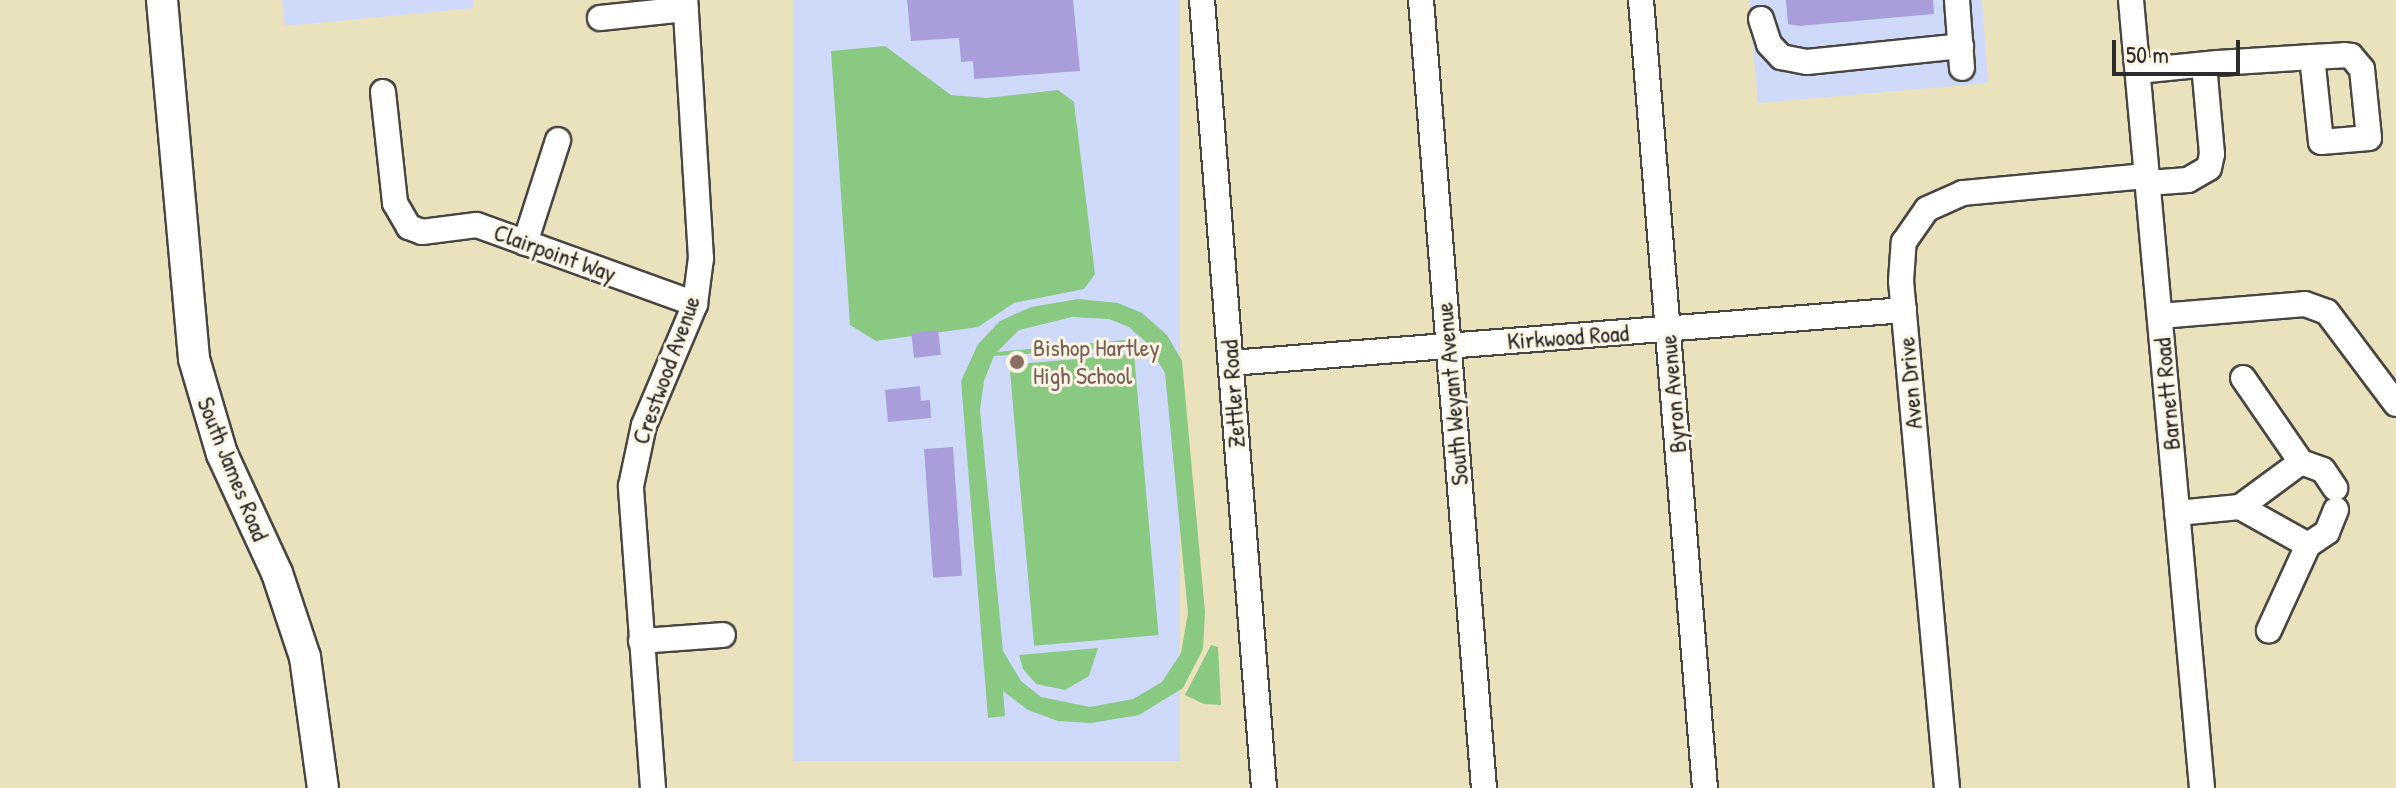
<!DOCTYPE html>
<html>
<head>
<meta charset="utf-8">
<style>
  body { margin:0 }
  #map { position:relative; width:2396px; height:788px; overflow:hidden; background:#eae1bd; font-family:"Patrick Hand",sans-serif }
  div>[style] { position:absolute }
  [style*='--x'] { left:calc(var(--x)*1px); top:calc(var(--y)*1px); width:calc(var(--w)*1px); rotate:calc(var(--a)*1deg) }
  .built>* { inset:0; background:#cfdafa; transform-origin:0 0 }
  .green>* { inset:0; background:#8ac981; transform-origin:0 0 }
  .building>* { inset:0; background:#aa9eda; transform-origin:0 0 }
  .roads { filter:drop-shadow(2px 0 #484641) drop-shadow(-2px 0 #484641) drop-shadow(0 2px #484641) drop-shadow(0 -2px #484641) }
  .minor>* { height:24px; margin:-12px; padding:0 12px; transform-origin:12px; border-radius:12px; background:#fff }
  .major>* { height:30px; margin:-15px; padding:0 15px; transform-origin:15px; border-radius:15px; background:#fff }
  .dots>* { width:22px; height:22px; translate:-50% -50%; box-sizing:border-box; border:4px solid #fcf5e5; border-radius:50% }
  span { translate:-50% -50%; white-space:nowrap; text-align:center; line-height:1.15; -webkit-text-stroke:6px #fcf5e5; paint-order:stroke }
  .street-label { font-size:24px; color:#2b2b2b }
  .education-label { font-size:24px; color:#785e54 }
  .left { translate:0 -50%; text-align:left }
  .scale { position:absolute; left:2112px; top:40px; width:128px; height:36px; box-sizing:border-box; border:4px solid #2b2b2b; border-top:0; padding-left:10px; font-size:24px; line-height:28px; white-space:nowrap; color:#2b2b2b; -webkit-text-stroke:6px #fcf5e5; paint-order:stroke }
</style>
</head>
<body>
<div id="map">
  <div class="built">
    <i style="clip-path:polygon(282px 0,473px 0,474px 8px,285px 26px)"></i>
    <i style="left:793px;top:0;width:387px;height:761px"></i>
    <i style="clip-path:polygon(1749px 0,1982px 0,1988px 83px,1758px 103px)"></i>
  </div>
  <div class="green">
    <i style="clip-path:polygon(885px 46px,951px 95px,987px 98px,1058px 90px,1074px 102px,1095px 274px,1084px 289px,1014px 303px,978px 327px,876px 341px,850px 325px,831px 51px)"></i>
    <i style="clip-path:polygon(evenodd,1078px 299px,1118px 303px,1142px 313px,1167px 335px,1182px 361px,1205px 612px,1203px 649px,1183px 688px,1139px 715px,1091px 723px,1058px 721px,1028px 710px,1003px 691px,1005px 716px,988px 718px,961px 381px,978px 344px,1000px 321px,1031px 307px,1078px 299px,1072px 317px,1109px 319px,1129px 327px,1147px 343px,1165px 373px,1188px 613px,1181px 653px,1162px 682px,1133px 699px,1090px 707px,1041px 697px,1021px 681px,1003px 651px,980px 410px,984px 381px,994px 356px,1137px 347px,1136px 339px,997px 352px,1019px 330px,1072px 317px)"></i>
    <i style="left:1134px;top:354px;width:282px;height:125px;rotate:85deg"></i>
    <i style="clip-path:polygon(1211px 645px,1218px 647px,1221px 705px,1204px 704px,1185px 695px)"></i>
    <i style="clip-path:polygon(1098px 648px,1089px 676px,1065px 690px,1036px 684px,1023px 669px,1019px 655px)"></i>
  </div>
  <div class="building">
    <i style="clip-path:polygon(907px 0,1073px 0,1080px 71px,974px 79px,973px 61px,961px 62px,959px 38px,911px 41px)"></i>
    <i style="clip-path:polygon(1786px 0,1933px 0,1934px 14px,1799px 26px,1788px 24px)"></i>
    <i style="left:938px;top:330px;width:25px;height:27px;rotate:83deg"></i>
    <i style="clip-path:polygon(920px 386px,921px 401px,930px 400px,931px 418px,888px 422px,885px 390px)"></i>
    <i style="left:953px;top:447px;width:129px;height:29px;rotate:86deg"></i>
  </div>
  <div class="roads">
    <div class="minor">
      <i style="--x:1202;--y:0;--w:790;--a:85.5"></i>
      <i style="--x:1421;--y:0;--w:791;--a:85.43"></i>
      <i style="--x:1641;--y:0;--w:791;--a:85.36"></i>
      <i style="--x:1957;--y:0;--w:68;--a:85.8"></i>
      <i style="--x:2131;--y:0;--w:791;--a:84.85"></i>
      <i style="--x:600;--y:18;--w:86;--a:-6"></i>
      <i style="--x:1761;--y:19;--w:26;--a:72"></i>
      <i style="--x:1769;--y:44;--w:18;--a:47"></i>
      <i style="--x:1781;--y:57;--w:26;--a:11"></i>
      <i style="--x:1807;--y:62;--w:155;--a:-5.9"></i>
      <i style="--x:2138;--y:71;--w:80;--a:-5.7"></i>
      <i style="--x:2218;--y:63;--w:94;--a:-3.7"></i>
      <i style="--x:2312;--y:57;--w:33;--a:-3"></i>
      <i style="--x:2345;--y:55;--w:6;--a:9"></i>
      <i style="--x:2351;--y:56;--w:17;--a:50"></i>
      <i style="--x:2362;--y:69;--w:69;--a:84.2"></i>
      <i style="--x:2369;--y:138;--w:48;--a:175.2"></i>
      <i style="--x:2321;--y:142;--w:85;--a:-96"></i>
      <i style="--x:383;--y:92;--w:112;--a:83.8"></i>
      <i style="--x:395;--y:203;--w:28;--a:60"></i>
      <i style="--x:409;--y:227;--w:14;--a:21"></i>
      <i style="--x:422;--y:232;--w:55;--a:-7.3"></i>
      <i style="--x:477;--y:225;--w:232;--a:19.9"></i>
      <i style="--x:2148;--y:183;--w:40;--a:-4.3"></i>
      <i style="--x:2188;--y:180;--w:24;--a:-30"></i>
      <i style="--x:2209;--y:168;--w:14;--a:-78"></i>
      <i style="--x:2212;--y:154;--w:89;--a:-95.1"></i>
      <i style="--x:525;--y:243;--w:108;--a:-72.2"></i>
      <i style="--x:2160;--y:316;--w:145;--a:-4.7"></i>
      <i style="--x:2305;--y:304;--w:23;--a:20"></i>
      <i style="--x:2327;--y:312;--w:115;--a:53.1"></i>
      <i style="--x:1231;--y:363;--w:675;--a:-4.5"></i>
      <i style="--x:2301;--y:462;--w:23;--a:20"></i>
      <i style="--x:2323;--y:470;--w:22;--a:56"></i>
      <i style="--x:2240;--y:507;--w:78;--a:29.2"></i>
      <i style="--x:2308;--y:545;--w:94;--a:114.6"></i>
      <i style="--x:2177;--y:513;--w:63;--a:-5.4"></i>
      <i style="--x:2240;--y:507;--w:76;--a:-36.4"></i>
      <i style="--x:2301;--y:462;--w:102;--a:-124.6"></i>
      <i style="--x:2308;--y:545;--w:23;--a:-34"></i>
      <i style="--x:2327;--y:532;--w:24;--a:-68"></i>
      <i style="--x:641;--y:641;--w:82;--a:-4.2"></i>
      <i style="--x:653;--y:788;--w:303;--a:-94.2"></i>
      <i style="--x:631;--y:486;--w:62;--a:-78"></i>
      <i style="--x:644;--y:425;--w:131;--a:-67.1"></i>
      <i style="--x:695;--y:304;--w:46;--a:-82.6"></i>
      <i style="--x:701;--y:258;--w:258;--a:-93.5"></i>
      <i style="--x:1947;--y:788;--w:509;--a:-95.18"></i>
      <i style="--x:1901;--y:281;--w:39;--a:-86"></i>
      <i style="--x:1904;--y:242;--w:40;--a:-55.1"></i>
      <i style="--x:1927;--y:209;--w:39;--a:-24"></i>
      <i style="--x:1963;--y:193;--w:185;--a:-5.3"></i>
    </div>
    <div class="major">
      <i style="--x:162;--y:0;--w:360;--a:84.9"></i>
      <i style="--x:194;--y:359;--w:99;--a:73.6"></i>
      <i style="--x:222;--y:454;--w:131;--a:65.2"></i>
      <i style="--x:277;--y:573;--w:89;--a:71.6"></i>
      <i style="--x:305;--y:657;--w:132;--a:82.2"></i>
    </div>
  </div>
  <div class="dots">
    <i style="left:1017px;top:362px;background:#8d6e63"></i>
  </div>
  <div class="street-label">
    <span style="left:555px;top:253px;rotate:20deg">Clairpoint Way</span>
    <span style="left:1568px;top:337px;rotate:-4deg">Kirkwood Road</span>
    <span style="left:666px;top:370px;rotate:-70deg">Crestwood Avenue</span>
    <span style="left:1910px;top:383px;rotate:-95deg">Aven Drive</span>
    <span style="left:1233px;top:394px;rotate:-94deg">Zettler Road</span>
    <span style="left:1452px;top:394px;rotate:-95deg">South Weyant Avenue</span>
    <span style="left:1673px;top:394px;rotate:-95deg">Byron Avenue</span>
    <span style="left:2167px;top:394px;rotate:-95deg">Barnett Road</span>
    <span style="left:233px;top:469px;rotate:68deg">South James Road</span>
  </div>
  <div class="education-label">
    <span class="left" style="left:1033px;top:362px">Bishop Hartley<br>High School</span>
  </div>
  <div class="scale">50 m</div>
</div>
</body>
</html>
